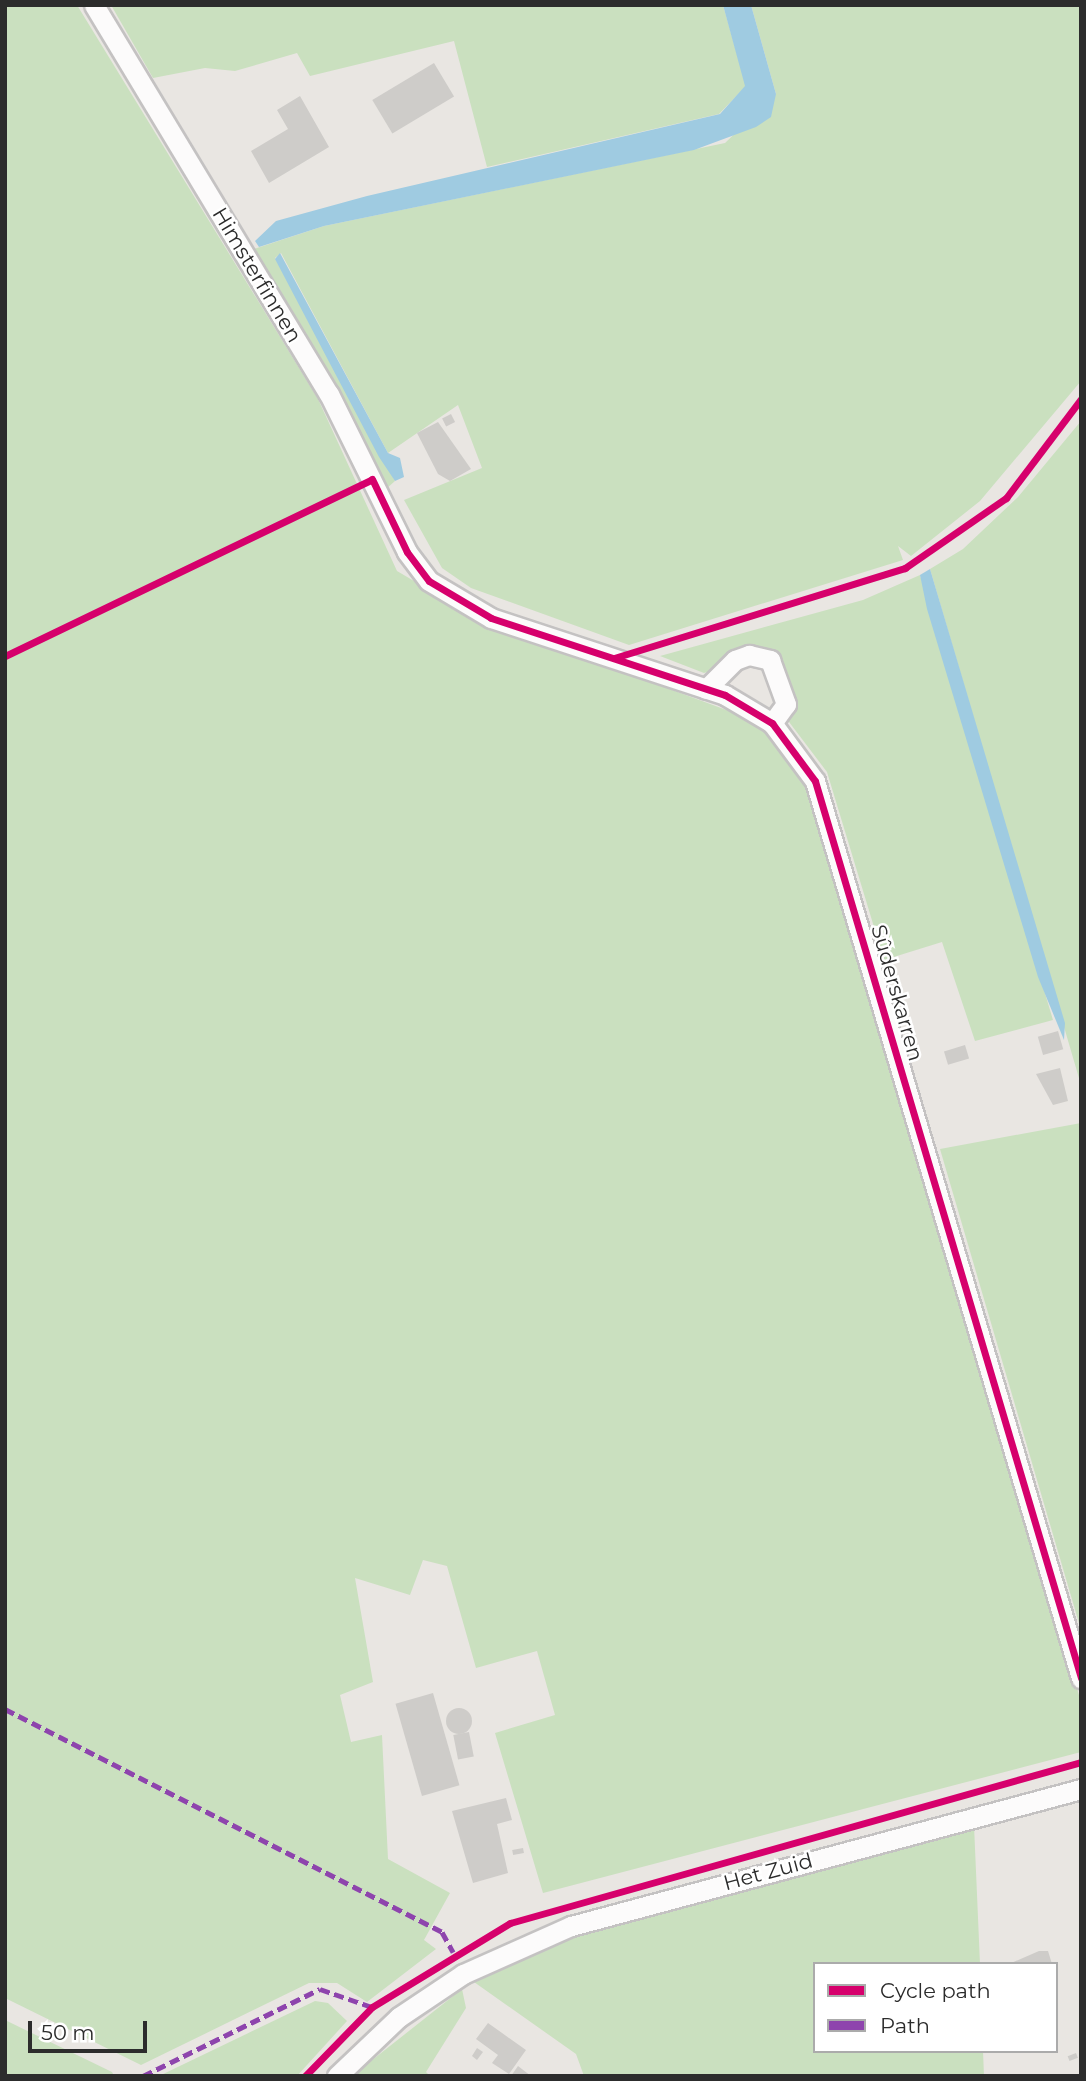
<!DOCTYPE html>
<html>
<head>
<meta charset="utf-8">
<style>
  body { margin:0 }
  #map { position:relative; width:1086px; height:2081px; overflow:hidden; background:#e9e6e2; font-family:Montserrat,sans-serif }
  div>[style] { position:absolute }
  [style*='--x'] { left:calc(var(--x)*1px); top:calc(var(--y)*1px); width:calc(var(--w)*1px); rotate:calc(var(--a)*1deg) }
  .green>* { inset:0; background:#cae0bf }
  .water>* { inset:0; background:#9fcbe1 }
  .building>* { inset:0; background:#ceccc9; transform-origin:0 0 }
  .round { border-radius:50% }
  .roads { filter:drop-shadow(2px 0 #c4c2c2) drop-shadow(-2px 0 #c4c2c2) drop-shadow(0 2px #c4c2c2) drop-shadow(0 -2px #c4c2c2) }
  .minor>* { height:19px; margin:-9.5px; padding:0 9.5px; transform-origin:9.5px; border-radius:9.5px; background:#fcfbfb }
  .quiet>* { height:5px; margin-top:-2.5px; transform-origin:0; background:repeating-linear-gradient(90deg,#8e44ad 0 10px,transparent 0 15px) }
  .cycleway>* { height:7px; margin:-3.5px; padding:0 3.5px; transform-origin:3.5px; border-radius:3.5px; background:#d6006c }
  span { translate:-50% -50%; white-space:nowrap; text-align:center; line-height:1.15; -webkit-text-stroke:5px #fff; paint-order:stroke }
  .street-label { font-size:21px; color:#2c2c2c }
  .frame { position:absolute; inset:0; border:7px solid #2c2c2c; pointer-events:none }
  .legend { position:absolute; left:813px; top:1962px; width:245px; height:91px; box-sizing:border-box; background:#fff; border:2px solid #ababab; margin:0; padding:9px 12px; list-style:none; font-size:21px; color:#2c2c2c }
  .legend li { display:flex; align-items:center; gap:14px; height:35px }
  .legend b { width:35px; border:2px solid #ababab }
  .scale { position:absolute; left:28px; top:2021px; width:119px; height:32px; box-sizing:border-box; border:4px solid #2c2c2c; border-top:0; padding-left:9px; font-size:21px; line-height:24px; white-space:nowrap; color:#2c2c2c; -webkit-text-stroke:5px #fff; paint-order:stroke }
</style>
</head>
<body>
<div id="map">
  <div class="green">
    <i style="clip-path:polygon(5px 5px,77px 5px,318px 399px,397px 571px,477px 618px,740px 715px,779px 743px,813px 792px,1081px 1702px,1081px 1752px,543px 1893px,495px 1733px,555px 1715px,537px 1651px,476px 1668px,447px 1566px,423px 1560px,410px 1595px,355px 1578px,373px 1682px,340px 1695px,351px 1742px,382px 1735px,388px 1859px,450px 1893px,424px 1940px,436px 1949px,367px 2002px,337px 1983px,309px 1983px,141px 2065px,5px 1998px)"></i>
    <i style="clip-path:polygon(111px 5px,723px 5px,746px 86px,719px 114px,487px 167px,454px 41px,310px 76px,297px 53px,235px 71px,205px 68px,153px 78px)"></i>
    <i style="clip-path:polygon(751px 5px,1081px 5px,1081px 381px,980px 501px,911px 556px,898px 546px,903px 560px,629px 645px,471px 588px,442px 568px,404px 500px,482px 468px,458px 405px,388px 453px,281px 253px,275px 258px,395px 481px,386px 489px,251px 250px,324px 226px,725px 143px,776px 94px)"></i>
    <i style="clip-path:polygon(1081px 421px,1081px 1085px,930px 569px,963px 549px,1018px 497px)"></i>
    <i style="clip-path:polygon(920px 575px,1053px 1020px,975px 1041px,942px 942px,884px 960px,827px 772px,783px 714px,772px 676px,754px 657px,704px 673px,660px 656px,863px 600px)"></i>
    <i style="clip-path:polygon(1081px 1123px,1081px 1630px,940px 1149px)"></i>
    <i style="clip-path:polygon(974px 1825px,980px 1964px,815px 1964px,815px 2051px,983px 2051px,984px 2076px,584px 2076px,576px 2054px,474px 1982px,510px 1960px,630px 1919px)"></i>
    <i style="clip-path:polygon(462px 1989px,466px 2008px,426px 2072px,430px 2076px,352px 2076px)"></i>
    <i style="clip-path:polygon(315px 2001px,328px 2003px,347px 2021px,297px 2076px,159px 2076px)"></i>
    <i style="clip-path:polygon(5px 2020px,112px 2072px,114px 2076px,5px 2076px)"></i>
  </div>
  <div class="water">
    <i style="clip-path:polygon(723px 5px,751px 5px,776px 94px,771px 117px,756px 127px,694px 150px,324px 226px,259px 247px,255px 241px,276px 221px,367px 196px,720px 114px,745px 86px)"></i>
    <i style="clip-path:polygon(280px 253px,388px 453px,400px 458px,404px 477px,395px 481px,379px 457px,275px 259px)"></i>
    <i style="clip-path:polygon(930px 569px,1065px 1023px,1064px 1040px,1038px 977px,927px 609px,920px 575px)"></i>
  </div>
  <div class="building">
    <i style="left:434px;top:63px;width:39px;height:72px;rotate:59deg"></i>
    <i style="clip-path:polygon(300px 96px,329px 147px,269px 183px,251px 151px,288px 129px,277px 110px)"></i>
    <i style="left:451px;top:414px;width:9px;height:10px;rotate:63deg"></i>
    <i style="clip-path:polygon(438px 422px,471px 469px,450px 481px,438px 474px,417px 433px)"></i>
    <i style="left:1058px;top:1031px;width:19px;height:21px;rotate:74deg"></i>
    <i style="left:965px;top:1045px;width:14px;height:22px;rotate:73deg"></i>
    <i style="clip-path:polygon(1060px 1068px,1068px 1101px,1053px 1105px,1036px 1074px)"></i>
    <i style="left:433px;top:1693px;width:96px;height:39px;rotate:74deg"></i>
    <i class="round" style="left:446px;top:1708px;width:26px;height:26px"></i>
    <i style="left:469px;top:1732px;width:25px;height:16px;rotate:79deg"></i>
    <i style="clip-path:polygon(506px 1798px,512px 1820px,497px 1824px,508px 1873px,473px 1883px,452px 1811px)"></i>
    <i style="left:523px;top:1848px;width:5px;height:11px;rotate:79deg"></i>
    <i style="clip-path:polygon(1039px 1951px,1048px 1951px,1052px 1964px,1009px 1964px)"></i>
    <i style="clip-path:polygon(488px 2023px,526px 2050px,509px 2074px,492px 2063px,498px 2055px,476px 2039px)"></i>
    <i style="clip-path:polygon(477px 2048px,483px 2052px,477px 2060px,472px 2056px)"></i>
    <i style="left:1076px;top:2053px;width:5px;height:9px;rotate:68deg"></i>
    <i style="clip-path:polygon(518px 2066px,531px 2076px,511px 2076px)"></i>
  </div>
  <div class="roads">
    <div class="minor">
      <i style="--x:94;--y:5;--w:454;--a:58.9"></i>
      <i style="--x:329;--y:394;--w:176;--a:63.7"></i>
      <i style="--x:407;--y:552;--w:36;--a:53"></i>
      <i style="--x:429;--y:581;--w:72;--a:30.8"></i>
      <i style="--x:491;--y:618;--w:246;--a:18.2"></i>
      <i style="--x:725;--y:695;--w:55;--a:30.8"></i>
      <i style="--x:772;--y:723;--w:72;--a:53.4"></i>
      <i style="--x:815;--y:781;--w:936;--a:73.48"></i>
      <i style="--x:706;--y:689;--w:41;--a:-45"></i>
      <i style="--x:735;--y:660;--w:15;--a:-20"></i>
      <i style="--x:749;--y:655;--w:22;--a:13"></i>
      <i style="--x:770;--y:660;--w:47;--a:70"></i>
      <i style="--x:786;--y:704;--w:24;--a:126"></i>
      <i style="--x:337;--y:2076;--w:86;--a:-43.6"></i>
      <i style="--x:399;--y:2017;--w:77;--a:-33.9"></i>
      <i style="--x:463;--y:1974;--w:118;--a:-24"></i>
      <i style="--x:571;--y:1926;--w:528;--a:-15.04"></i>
    </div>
  </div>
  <div class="quiet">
    <i style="--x:5;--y:1709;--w:491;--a:27"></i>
    <i style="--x:442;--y:1932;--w:23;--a:61"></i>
    <i style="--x:143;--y:2076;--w:197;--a:-26.2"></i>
    <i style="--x:320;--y:1989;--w:55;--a:19.1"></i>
  </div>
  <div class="cycleway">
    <i style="--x:5;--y:656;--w:407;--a:-25.7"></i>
    <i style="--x:372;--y:479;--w:81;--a:64.4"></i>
    <i style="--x:407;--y:552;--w:36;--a:53"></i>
    <i style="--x:429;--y:581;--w:72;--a:30.8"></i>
    <i style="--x:491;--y:618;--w:246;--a:18.2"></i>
    <i style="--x:725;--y:695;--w:55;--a:30.8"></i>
    <i style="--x:772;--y:723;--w:72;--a:53.4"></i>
    <i style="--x:815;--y:781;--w:936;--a:73.48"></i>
    <i style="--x:614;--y:658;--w:305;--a:-17.2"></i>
    <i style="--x:905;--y:568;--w:123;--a:-34.7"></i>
    <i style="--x:1006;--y:498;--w:124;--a:-52.9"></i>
    <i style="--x:305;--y:2076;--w:96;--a:-45.8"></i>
    <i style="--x:372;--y:2007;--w:162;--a:-31.3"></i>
    <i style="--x:510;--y:1923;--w:593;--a:-15.75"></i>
  </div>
  <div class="street-label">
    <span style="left:257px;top:275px;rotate:59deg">Himsterfinnen</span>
    <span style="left:897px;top:993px;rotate:74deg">Sûderskarren</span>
    <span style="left:768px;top:1872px;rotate:-15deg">Het Zuid</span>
  </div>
  <div class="frame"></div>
  <ul class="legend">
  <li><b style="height:9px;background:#d6006c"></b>Cycle path</li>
  <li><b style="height:9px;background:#8e44ad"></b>Path</li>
  </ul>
  <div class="scale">50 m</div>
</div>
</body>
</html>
